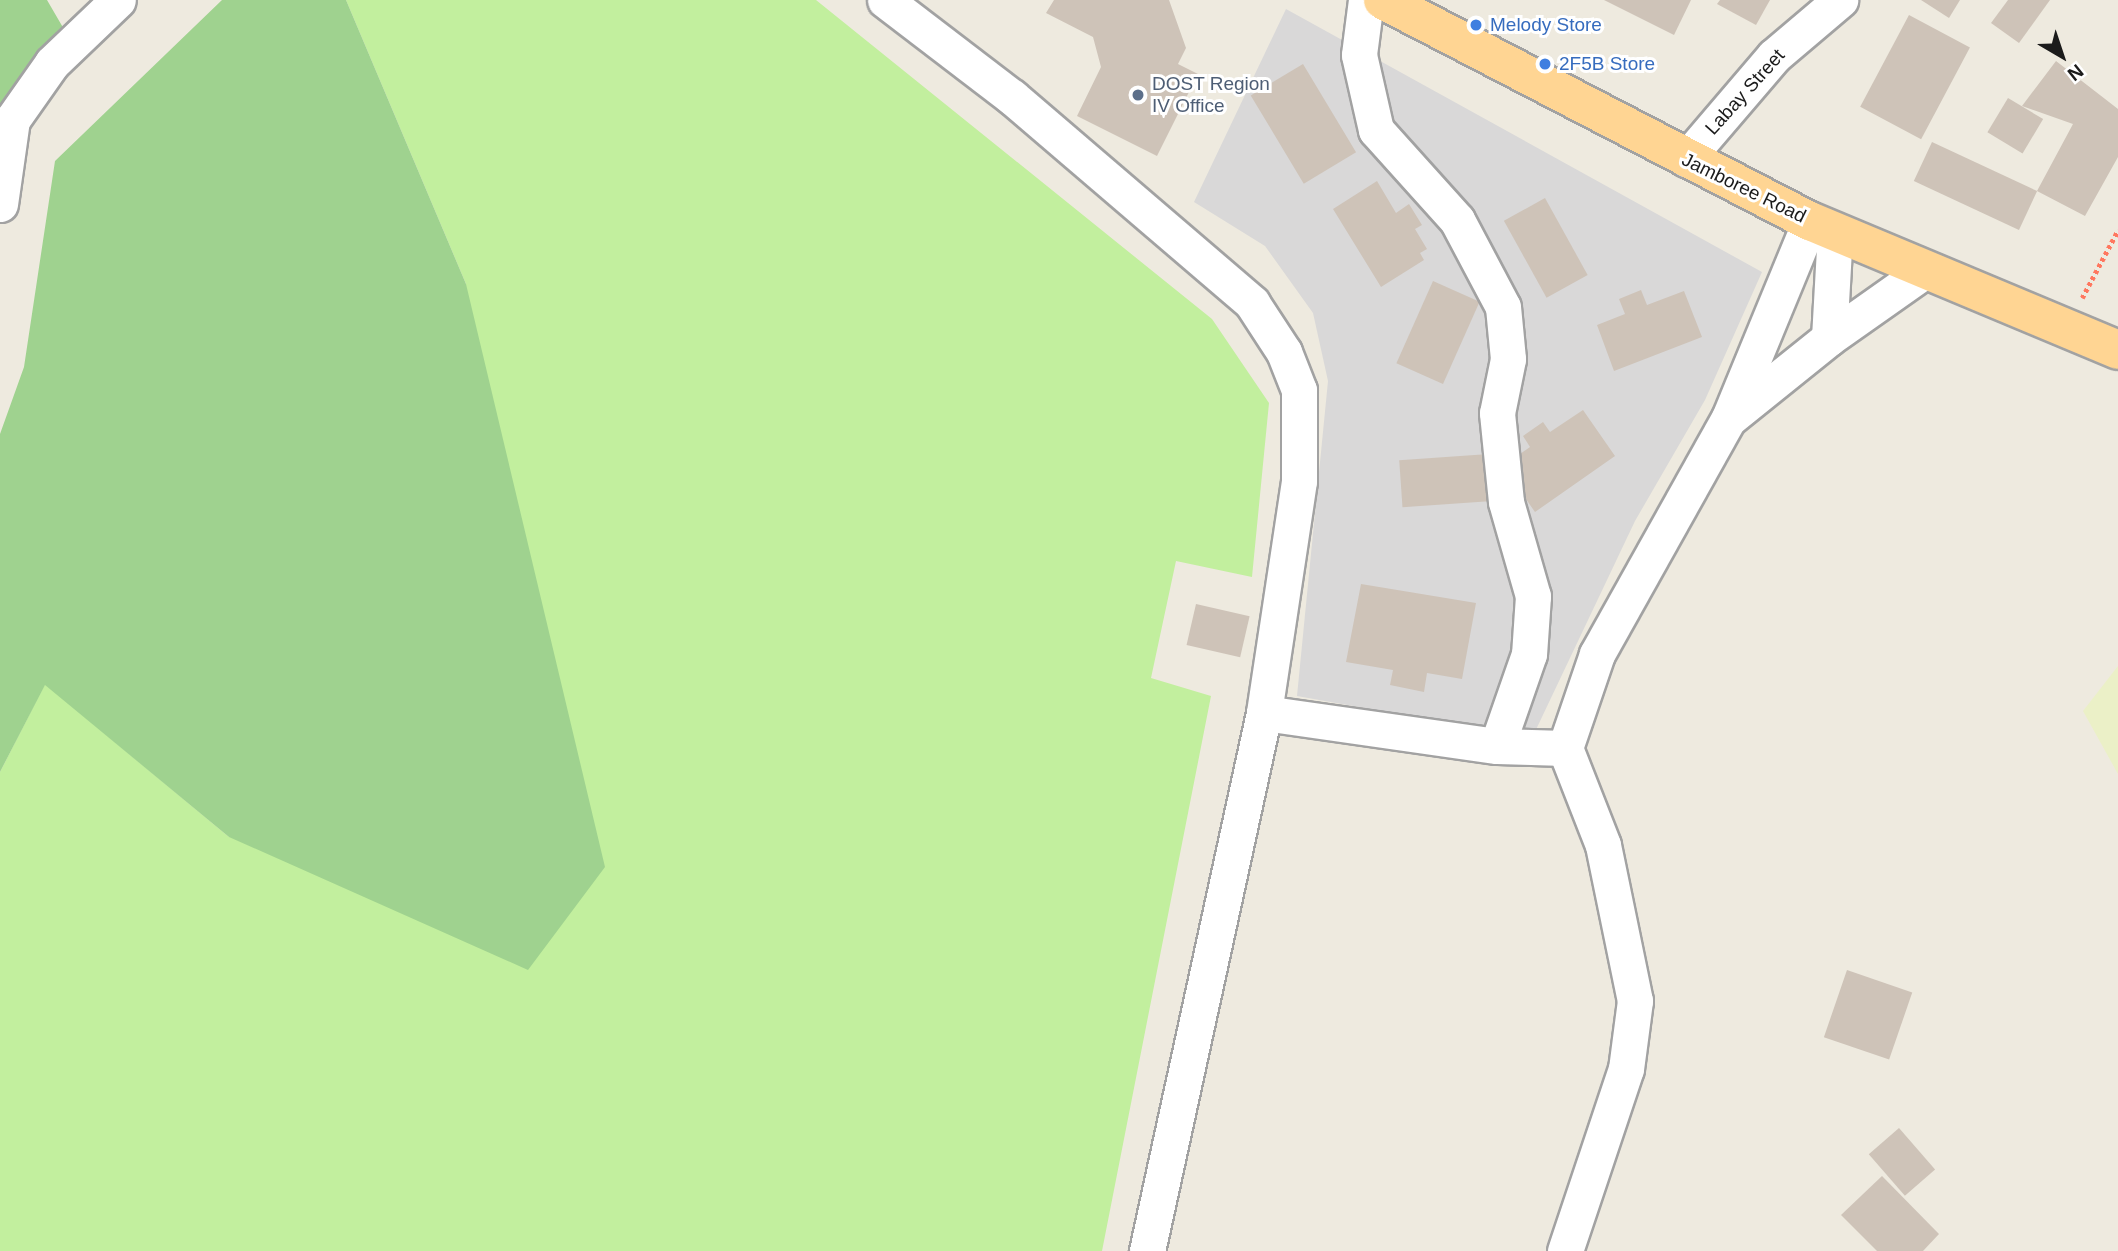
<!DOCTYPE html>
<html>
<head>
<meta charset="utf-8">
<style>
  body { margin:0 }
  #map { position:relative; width:2118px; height:1251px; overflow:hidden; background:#eeeadf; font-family:Arial,sans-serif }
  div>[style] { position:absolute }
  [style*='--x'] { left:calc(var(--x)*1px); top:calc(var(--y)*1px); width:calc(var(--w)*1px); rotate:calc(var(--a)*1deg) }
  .residential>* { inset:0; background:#d9d8d8 }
  .farmland>* { inset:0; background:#ebf0c7 }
  .grass>* { inset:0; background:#c2ef9e }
  .forest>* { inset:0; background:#9fd28f }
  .building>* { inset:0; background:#cec3b8; transform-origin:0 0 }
  .path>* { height:4.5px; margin-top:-2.25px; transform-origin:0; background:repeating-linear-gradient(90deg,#ff775f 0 3.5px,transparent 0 7px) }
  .roads { filter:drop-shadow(2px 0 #a2a2a2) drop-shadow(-2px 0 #a2a2a2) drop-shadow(0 2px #a2a2a2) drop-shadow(0 -2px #a2a2a2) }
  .minor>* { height:35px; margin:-17.5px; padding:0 17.5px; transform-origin:17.5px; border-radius:17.5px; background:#fff }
  .major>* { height:38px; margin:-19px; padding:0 19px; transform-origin:19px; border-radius:19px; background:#ffd593 }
  .dots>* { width:19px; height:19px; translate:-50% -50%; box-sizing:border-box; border:4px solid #fff; border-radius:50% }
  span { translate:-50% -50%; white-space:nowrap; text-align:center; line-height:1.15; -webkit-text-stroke:6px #fff; paint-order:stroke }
  .shop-label { font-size:19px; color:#366cbe }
  .left { translate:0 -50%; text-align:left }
  .service-label { font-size:19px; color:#4e5e75 }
  .street-label { font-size:19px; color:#1b1b1b }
  .north { position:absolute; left:2027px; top:21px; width:70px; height:70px; -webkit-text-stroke:5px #fff; paint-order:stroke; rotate:141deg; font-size:19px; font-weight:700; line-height:28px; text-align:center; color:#1b1b1b }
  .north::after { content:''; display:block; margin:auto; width:24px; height:32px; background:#1b1b1b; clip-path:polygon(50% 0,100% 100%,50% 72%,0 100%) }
</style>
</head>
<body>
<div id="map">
  <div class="residential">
    <i style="clip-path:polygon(1286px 9px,1762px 272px,1705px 400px,1635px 521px,1532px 738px,1297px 696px,1328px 381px,1313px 313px,1265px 246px,1194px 202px)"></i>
  </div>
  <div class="farmland">
    <i style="clip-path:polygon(2118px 666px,2118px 774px,2083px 711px)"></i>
  </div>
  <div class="grass">
    <i style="clip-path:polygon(346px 0,816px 0,1212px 319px,1269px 403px,1252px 577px,1176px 561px,1151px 678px,1211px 696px,1102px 1251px,0 1251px,0 772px,45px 684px,229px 837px,466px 284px)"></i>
  </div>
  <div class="forest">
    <i style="clip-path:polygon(0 0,47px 0,72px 43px,52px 63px,0 204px)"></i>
    <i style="clip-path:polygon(222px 0,346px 0,466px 284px,605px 867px,528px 970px,229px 837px,45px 685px,0 772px,0 434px,24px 367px,55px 161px)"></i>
  </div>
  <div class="building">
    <i style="clip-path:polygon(1054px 0,1169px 0,1186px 48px,1178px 64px,1198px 74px,1157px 156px,1077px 116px,1101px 67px,1093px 37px,1046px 13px)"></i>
    <i style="clip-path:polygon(1604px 0,1691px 0,1674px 35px)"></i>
    <i style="clip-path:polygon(1720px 0,1770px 0,1756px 25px,1717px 4px)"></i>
    <i style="clip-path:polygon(1921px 0,1960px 0,1949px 18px)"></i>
    <i style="clip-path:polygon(2008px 0,2050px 0,2019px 43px,1991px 23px)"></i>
    <i style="left:1909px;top:15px;width:69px;height:104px;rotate:28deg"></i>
    <i style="clip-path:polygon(2056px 61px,2118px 109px,2118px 157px,2085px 216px,2037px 191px,2073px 124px,2022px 106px)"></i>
    <i style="left:1303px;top:64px;width:103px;height:61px;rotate:59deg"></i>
    <i style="left:2008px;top:98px;width:41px;height:40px;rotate:31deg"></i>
    <i style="left:1932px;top:142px;width:116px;height:43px;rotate:25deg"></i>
    <i style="clip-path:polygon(1377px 181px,1396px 213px,1409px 204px,1422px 225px,1415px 229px,1427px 249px,1420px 253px,1424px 260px,1381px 287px,1333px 209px)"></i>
    <i style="left:1545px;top:198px;width:88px;height:47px;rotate:61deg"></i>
    <i style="left:1433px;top:281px;width:51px;height:90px;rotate:24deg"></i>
    <i style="clip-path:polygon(1641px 290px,1647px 305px,1684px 291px,1702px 337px,1614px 371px,1597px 325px,1625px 314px,1619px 299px)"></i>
    <i style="clip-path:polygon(1583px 410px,1615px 456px,1535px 512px,1503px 466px,1530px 447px,1523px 436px,1543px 422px,1550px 432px)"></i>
    <i style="left:1489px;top:454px;width:47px;height:90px;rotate:86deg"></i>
    <i style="clip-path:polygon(1361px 584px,1476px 603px,1462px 679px,1427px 673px,1424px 692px,1390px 685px,1393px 670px,1346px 662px)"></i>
    <i style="left:1196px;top:604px;width:55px;height:42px;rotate:13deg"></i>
    <i style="left:1847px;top:970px;width:69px;height:71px;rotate:19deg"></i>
    <i style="left:1899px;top:1128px;width:55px;height:40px;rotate:49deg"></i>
    <i style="clip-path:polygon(1882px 1176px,1939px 1234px,1923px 1251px,1877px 1251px,1841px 1215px)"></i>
  </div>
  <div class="path">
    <i style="--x:2082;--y:298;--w:77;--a:-62.1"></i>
  </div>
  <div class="roads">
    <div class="minor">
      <i style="--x:885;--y:0;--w:160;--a:37.4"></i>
      <i style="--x:1012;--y:97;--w:316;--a:40.6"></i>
      <i style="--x:1252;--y:303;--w:59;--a:56.9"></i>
      <i style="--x:1284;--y:352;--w:41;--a:68.5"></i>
      <i style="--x:1299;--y:390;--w:91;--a:90"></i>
      <i style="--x:1299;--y:481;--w:235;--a:98.6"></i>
      <i style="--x:1264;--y:713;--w:551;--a:102.27"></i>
      <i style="--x:1366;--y:0;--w:55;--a:97.3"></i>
      <i style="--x:1359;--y:55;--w:77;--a:77.2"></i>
      <i style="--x:1376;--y:130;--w:121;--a:48"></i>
      <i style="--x:1457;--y:220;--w:98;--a:62.1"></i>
      <i style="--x:1503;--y:307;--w:52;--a:84.5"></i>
      <i style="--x:1508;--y:359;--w:55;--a:101.5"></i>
      <i style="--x:1497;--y:413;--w:89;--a:84.2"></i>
      <i style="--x:1506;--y:502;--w:98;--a:74"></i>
      <i style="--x:1533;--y:596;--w:58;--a:93.9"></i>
      <i style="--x:1529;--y:654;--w:97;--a:109.2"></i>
      <i style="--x:1686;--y:159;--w:135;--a:-49.5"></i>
      <i style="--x:1774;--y:56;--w:87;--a:-40.3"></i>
      <i style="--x:0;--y:204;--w:85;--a:-81.9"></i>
      <i style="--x:12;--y:120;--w:70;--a:-54.9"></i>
      <i style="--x:52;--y:63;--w:91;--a:-43.7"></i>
      <i style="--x:1829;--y:338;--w:106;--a:-86.8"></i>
      <i style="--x:1732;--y:416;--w:124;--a:-38.8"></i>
      <i style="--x:1829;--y:338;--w:116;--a:-35.2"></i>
      <i style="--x:1264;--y:713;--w:235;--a:8.1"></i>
      <i style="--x:1497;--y:746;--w:68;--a:1.7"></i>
      <i style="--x:1565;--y:1251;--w:192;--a:-71.5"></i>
      <i style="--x:1626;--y:1069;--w:69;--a:-82.5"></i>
      <i style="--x:1635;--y:1001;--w:159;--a:-101.6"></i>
      <i style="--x:1603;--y:845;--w:104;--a:-111.4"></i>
      <i style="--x:1565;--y:748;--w:99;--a:-71.2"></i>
      <i style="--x:1597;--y:654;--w:270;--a:-60.8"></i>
      <i style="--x:1729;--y:418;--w:213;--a:-67.6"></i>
    </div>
    <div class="major">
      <i style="--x:1383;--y:0;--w:481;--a:27.4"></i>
      <i style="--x:1810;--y:221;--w:334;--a:22.7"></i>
    </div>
  </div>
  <div class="dots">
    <i style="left:1476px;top:25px;background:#3f7fe0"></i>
    <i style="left:1545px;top:64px;background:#3f7fe0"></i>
    <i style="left:1138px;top:95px;background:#5c6f8a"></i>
  </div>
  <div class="shop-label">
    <span class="left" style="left:1490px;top:25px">Melody Store</span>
    <span class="left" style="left:1559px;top:64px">2F5B Store</span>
  </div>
  <div class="service-label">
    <span class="left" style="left:1152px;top:95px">DOST Region<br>IV Office</span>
  </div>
  <div class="street-label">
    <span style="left:1745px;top:92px;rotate:-48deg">Labay Street</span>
    <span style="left:1744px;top:188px;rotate:26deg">Jamboree Road</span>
  </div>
  <div class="north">N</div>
</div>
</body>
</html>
